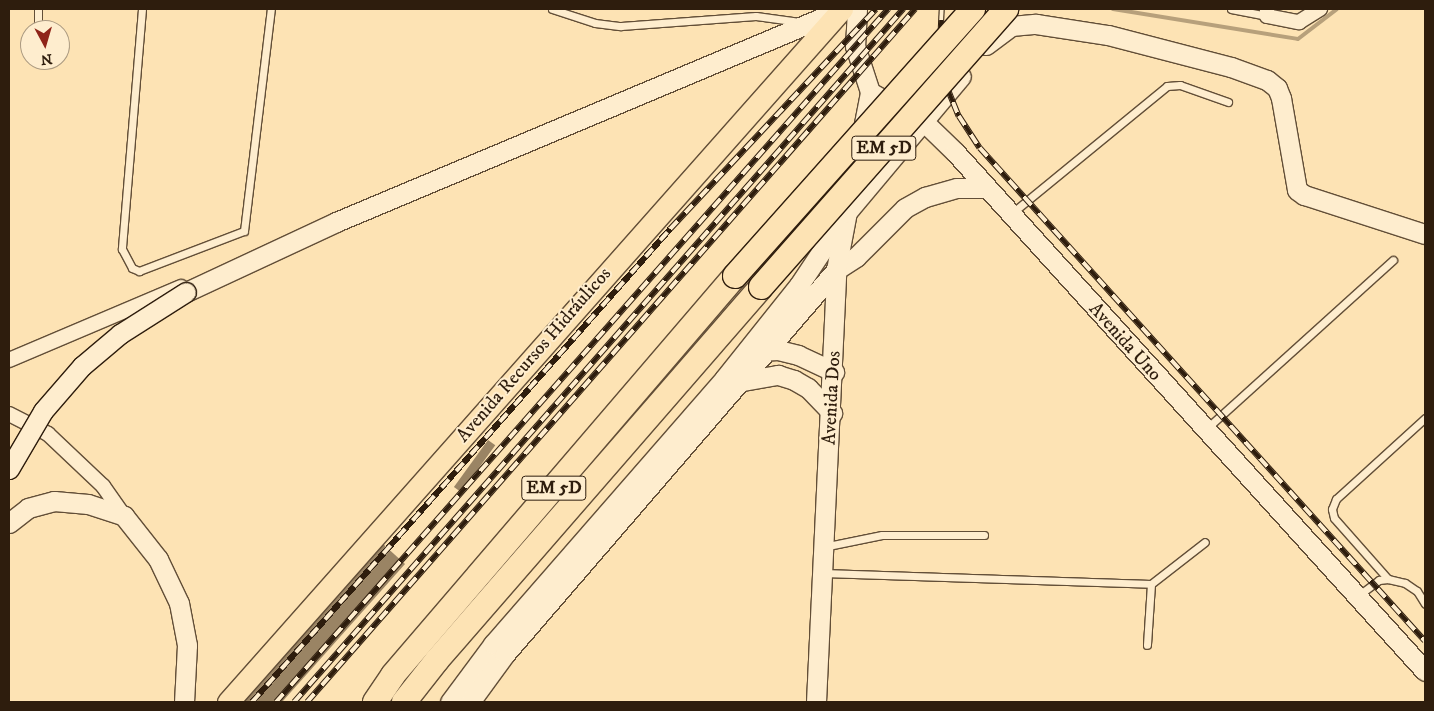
<!DOCTYPE html>
<html>
<head>
<meta charset="utf-8">
<style>
  body { margin:0 }
  #map { position:relative; width:1434px; height:711px; overflow:hidden; background:#fde3b4; font-family:"IM FELL DW Pica",serif }
  div>[style] { position:absolute }
  [style*='--x'] { left:calc(var(--x)*1px); top:calc(var(--y)*1px); width:calc(var(--w)*1px); rotate:calc(var(--a)*1deg) }
  .stream>* { height:4px; margin:-2px; padding:0 2px; transform-origin:2px; border-radius:2px; background:#b7a07b }
  .building>* { inset:0; background:#9a8464; transform-origin:0 0 }
  .roads { filter:drop-shadow(1px 0 #624e37) drop-shadow(-1px 0 #624e37) drop-shadow(0 1px #624e37) drop-shadow(0 -1px #624e37) }
  .lane>* { height:7px; margin:-3.5px; padding:0 3.5px; transform-origin:3.5px; border-radius:3.5px; background:#feedce }
  .street>* { height:14px; margin:-7px; padding:0 7px; transform-origin:7px; border-radius:7px; background:#feedce }
  .secondary>* { height:19px; margin:-9.5px; padding:0 9.5px; transform-origin:9.5px; border-radius:9.5px; background:#feedce }
  .primary>* { height:21px; margin:-10.5px; padding:0 10.5px; transform-origin:10.5px; border-radius:10.5px; background:#fde3b4 }
  .highway>* { height:24px; margin:-12px; padding:0 12px; transform-origin:12px; border-radius:12px; background:#fde3b4 }
  .rail>* { height:5.5px; margin-top:-2.75px; transform-origin:0; background:repeating-linear-gradient(90deg,#feedce 0 11px,#2e1d0d 0 22px); box-sizing:border-box; border-block:1px solid #2e1d0d }
  .bridges { filter:drop-shadow(1px 0 #2e1d0d) drop-shadow(-1px 0 #2e1d0d) drop-shadow(0 1px #2e1d0d) drop-shadow(0 -1px #2e1d0d) }
  .secondary-bridge>* { height:19px; margin:-9.5px; padding:0 9.5px; transform-origin:9.5px; border-radius:9.5px; background:#feedce }
  .highway-bridge>* { height:24px; margin:-12px; padding:0 12px; transform-origin:12px; border-radius:12px; background:#fde3b4 }
  span { translate:-50% -50%; white-space:nowrap; text-align:center; line-height:1.15; -webkit-text-stroke:4px #feedce; paint-order:stroke }
  .shield-label span { padding:1px 4px; background:#feedce; border:1px solid; border-radius:4px; -webkit-text-stroke-width:0 }
  .shield-label { font-size:18px; color:#2e1d0d; font-weight:700 }
  .street-label { font-size:19px; color:#2e1d0d }
  .frame { position:absolute; inset:0; border:10px solid #2e1d0d; pointer-events:none }
  .north { position:absolute; left:20px; top:20px; width:50px; height:50px; box-sizing:border-box; background:#feedce; border:1px solid #ab9a81; border-radius:50%; rotate:174deg; font-size:14px; font-weight:700; line-height:20px; text-align:center; color:#2e1d0d }
  .north::after { content:''; display:block; margin:auto; width:18px; height:22px; background:#8f2418; clip-path:polygon(50% 0,100% 100%,50% 72%,0 100%) }
</style>
</head>
<body>
<div id="map">
  <div class="stream">
    <i style="--x:1113;--y:9;--w:187;--a:9.2"></i>
    <i style="--x:1298;--y:39;--w:49;--a:-37.6"></i>
  </div>
  <div class="building">
    <i style="left:488px;top:440px;width:9px;height:58px;rotate:36deg"></i>
    <i style="clip-path:polygon(383px 544px,405px 564px,282px 702px,243px 702px)"></i>
  </div>
  <div class="roads">
    <div class="lane">
      <i style="--x:142;--y:9;--w:241;--a:94.8"></i>
      <i style="--x:122;--y:249;--w:21;--a:62"></i>
      <i style="--x:132;--y:268;--w:8;--a:23"></i>
      <i style="--x:139;--y:271;--w:112;--a:-20.9"></i>
      <i style="--x:244;--y:231;--w:224;--a:-83.1"></i>
      <i style="--x:552;--y:9;--w:45;--a:18"></i>
      <i style="--x:595;--y:23;--w:26;--a:7"></i>
      <i style="--x:621;--y:26;--w:135;--a:-4.2"></i>
      <i style="--x:756;--y:16;--w:44;--a:7.8"></i>
      <i style="--x:1231;--y:9;--w:37;--a:11"></i>
      <i style="--x:38;--y:23;--w:14;--a:-90"></i>
      <i style="--x:1012;--y:213;--w:200;--a:-39.3"></i>
      <i style="--x:1167;--y:86;--w:13;--a:-4"></i>
      <i style="--x:1180;--y:85;--w:51;--a:19.5"></i>
      <i style="--x:1206;--y:429;--w:252;--a:-42.1"></i>
      <i style="--x:823;--y:547;--w:60;--a:-11.5"></i>
      <i style="--x:882;--y:535;--w:102;--a:0"></i>
      <i style="--x:823;--y:573;--w:328;--a:1.9"></i>
      <i style="--x:1151;--y:584;--w:61;--a:93.8"></i>
      <i style="--x:1388;--y:579;--w:81;--a:-131.5"></i>
      <i style="--x:1334;--y:518;--w:9;--a:-103"></i>
      <i style="--x:1332;--y:509;--w:11;--a:-68"></i>
      <i style="--x:1336;--y:499;--w:120;--a:-42.3"></i>
      <i style="--x:1151;--y:584;--w:68;--a:-37.9"></i>
      <i style="--x:1359;--y:595;--w:25;--a:-37"></i>
      <i style="--x:1379;--y:580;--w:9;--a:-6"></i>
      <i style="--x:1388;--y:579;--w:17;--a:13"></i>
      <i style="--x:1405;--y:583;--w:14;--a:34"></i>
      <i style="--x:1417;--y:591;--w:15;--a:58"></i>
    </div>
    <div class="street">
      <i style="--x:1267;--y:9;--w:7;--a:90"></i>
      <i style="--x:1267;--y:16;--w:33;--a:11"></i>
      <i style="--x:1299;--y:22;--w:25;--a:-32"></i>
      <i style="--x:9;--y:360;--w:187;--a:-23"></i>
      <i style="--x:9;--y:414;--w:44;--a:27.1"></i>
      <i style="--x:48;--y:434;--w:76;--a:43.4"></i>
      <i style="--x:103;--y:486;--w:37;--a:55"></i>
    </div>
    <div class="secondary">
      <i style="--x:857;--y:9;--w:37;--a:93"></i>
      <i style="--x:855;--y:46;--w:48;--a:71.9"></i>
      <i style="--x:870;--y:92;--w:62;--a:29.1"></i>
      <i style="--x:924;--y:122;--w:43;--a:44.1"></i>
      <i style="--x:955;--y:152;--w:700;--a:47.84"></i>
      <i style="--x:986;--y:45;--w:31;--a:-37"></i>
      <i style="--x:1011;--y:26;--w:25;--a:-5"></i>
      <i style="--x:1036;--y:24;--w:73;--a:8.7"></i>
      <i style="--x:1108;--y:35;--w:127;--a:14.6"></i>
      <i style="--x:1231;--y:67;--w:38;--a:20"></i>
      <i style="--x:1267;--y:80;--w:13;--a:39"></i>
      <i style="--x:1277;--y:88;--w:11;--a:68"></i>
      <i style="--x:1281;--y:98;--w:93;--a:80.1"></i>
      <i style="--x:1297;--y:190;--w:9;--a:36"></i>
      <i style="--x:1304;--y:195;--w:127;--a:17.9"></i>
      <i style="--x:852;--y:185;--w:95;--a:-79"></i>
      <i style="--x:186;--y:292;--w:166;--a:-25"></i>
      <i style="--x:336;--y:222;--w:545;--a:-22.8"></i>
      <i style="--x:758;--y:351;--w:20;--a:-3"></i>
      <i style="--x:778;--y:350;--w:21;--a:14"></i>
      <i style="--x:798;--y:355;--w:40;--a:25"></i>
      <i style="--x:743;--y:381;--w:36;--a:-10"></i>
      <i style="--x:778;--y:375;--w:17;--a:17"></i>
      <i style="--x:794;--y:380;--w:16;--a:30"></i>
      <i style="--x:808;--y:388;--w:35;--a:46"></i>
      <i style="--x:9;--y:523;--w:24;--a:-38"></i>
      <i style="--x:28;--y:508;--w:27;--a:-15"></i>
      <i style="--x:54;--y:501;--w:34;--a:5"></i>
      <i style="--x:88;--y:504;--w:38;--a:18"></i>
      <i style="--x:124;--y:516;--w:55;--a:51.7"></i>
      <i style="--x:158;--y:559;--w:49;--a:64.5"></i>
      <i style="--x:179;--y:603;--w:43;--a:79.2"></i>
      <i style="--x:187;--y:645;--w:57;--a:93"></i>
      <i style="--x:450;--y:702;--w:72;--a:-53.4"></i>
      <i style="--x:493;--y:644;--w:352;--a:-48.9"></i>
      <i style="--x:724;--y:379;--w:120;--a:-51.4"></i>
      <i style="--x:799;--y:285;--w:79;--a:-56.3"></i>
      <i style="--x:470;--y:702;--w:59;--a:-53.9"></i>
      <i style="--x:505;--y:654;--w:507;--a:-49.24"></i>
      <i style="--x:836;--y:270;--w:24;--a:-33"></i>
      <i style="--x:856;--y:257;--w:69;--a:-45"></i>
      <i style="--x:905;--y:208;--w:23;--a:-29"></i>
      <i style="--x:925;--y:197;--w:33;--a:-16"></i>
      <i style="--x:957;--y:188;--w:29;--a:0"></i>
      <i style="--x:816;--y:702;--w:432;--a:-87.3"></i>
      <i style="--x:836;--y:270;--w:59;--a:-79.3"></i>
      <i style="--x:847;--y:212;--w:177;--a:-50"></i>
    </div>
    <div class="primary">
      <i style="--x:228;--y:702;--w:926;--a:-48.46"></i>
    </div>
    <div class="highway">
      <i style="--x:375;--y:702;--w:32;--a:-56"></i>
      <i style="--x:393;--y:675;--w:526;--a:-49.4"></i>
      <i style="--x:404;--y:702;--w:53;--a:-51.8"></i>
      <i style="--x:437;--y:660;--w:494;--a:-49"></i>
    </div>
  </div>
  <div class="rail">
    <i style="--x:942;--y:9;--w:41;--a:92.8"></i>
    <i style="--x:940;--y:50;--w:32;--a:81"></i>
    <i style="--x:945;--y:82;--w:37;--a:68"></i>
    <i style="--x:959;--y:116;--w:38;--a:57"></i>
    <i style="--x:980;--y:148;--w:664;--a:47.93"></i>
    <i style="--x:252;--y:702;--w:631;--a:-48.53"></i>
    <i style="--x:670;--y:229;--w:301;--a:-46.9"></i>
    <i style="--x:276;--y:702;--w:925;--a:-48.55"></i>
    <i style="--x:294;--y:702;--w:923;--a:-48.69"></i>
    <i style="--x:307;--y:702;--w:922;--a:-48.74"></i>
  </div>
  <div class="bridges">
    <div class="secondary-bridge">
      <i style="--x:9;--y:469;--w:67;--a:-59.6"></i>
      <i style="--x:43;--y:411;--w:60;--a:-49.1"></i>
      <i style="--x:82;--y:366;--w:50;--a:-40.1"></i>
      <i style="--x:120;--y:334;--w:78;--a:-32.5"></i>
    </div>
    <div class="highway-bridge">
      <i style="--x:735;--y:276;--w:358;--a:-48.3"></i>
      <i style="--x:761;--y:287;--w:371;--a:-48.6"></i>
    </div>
  </div>
  <div class="shield-label">
    <span style="left:884px;top:148px">EM 5D</span>
    <span style="left:554px;top:488px">EM 5D</span>
  </div>
  <div class="street-label">
    <span style="left:1125px;top:342px;rotate:48deg">Avenida Uno</span>
    <span style="left:534px;top:355px;rotate:-49deg">Avenida Recursos Hidráulicos</span>
    <span style="left:832px;top:398px;rotate:-87deg">Avenida Dos</span>
  </div>
  <div class="frame"></div>
  <div class="north">N</div>
</div>
</body>
</html>
